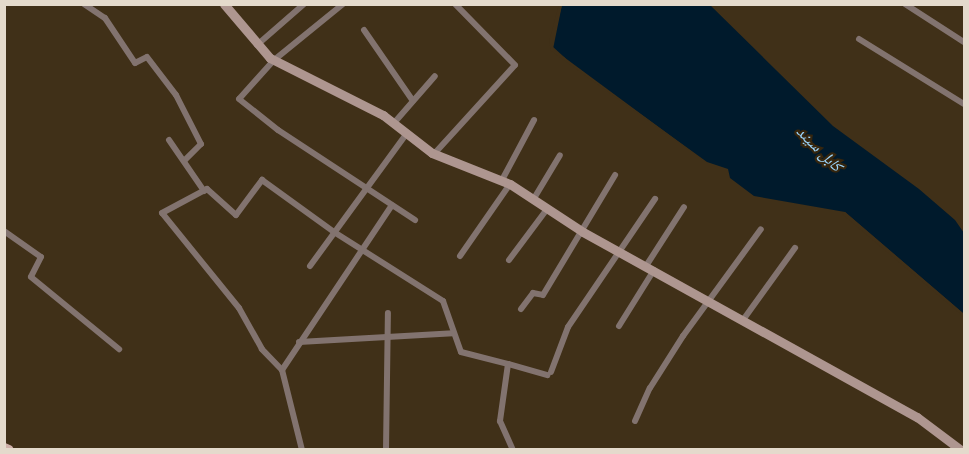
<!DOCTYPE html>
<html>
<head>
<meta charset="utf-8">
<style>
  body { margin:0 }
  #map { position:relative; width:969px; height:454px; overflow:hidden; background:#403018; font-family:Roboto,"Noto Naskh Arabic",sans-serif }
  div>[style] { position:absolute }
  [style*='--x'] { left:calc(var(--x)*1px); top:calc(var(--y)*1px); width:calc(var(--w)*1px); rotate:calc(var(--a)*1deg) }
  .water>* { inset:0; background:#001a2c }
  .pier>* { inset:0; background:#403018 }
  .street>* { height:6px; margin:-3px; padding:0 3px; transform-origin:3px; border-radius:3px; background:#82736f }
  .secondary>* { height:9px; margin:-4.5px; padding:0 4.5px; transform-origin:4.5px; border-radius:4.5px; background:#ae9690 }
  .primary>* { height:10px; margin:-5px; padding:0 5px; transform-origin:5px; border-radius:5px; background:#d0b1aa }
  span { translate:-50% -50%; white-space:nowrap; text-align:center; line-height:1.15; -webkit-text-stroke:4.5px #36260e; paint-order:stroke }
  .water-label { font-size:16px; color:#9bd5fc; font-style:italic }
  .frame { position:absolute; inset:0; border:6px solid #e4dacc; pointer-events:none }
</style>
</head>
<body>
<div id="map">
  <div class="water">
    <i style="clip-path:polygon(562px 5px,710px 5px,833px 126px,919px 189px,955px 220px,964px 233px,964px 314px,845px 212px,754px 196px,730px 178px,728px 169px,707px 162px,574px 66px,552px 46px)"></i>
  </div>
  <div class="pier">
    <i style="clip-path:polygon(559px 4px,562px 5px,553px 49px,710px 165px,551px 51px,549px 42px)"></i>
    <i style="clip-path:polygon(845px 212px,964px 314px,964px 317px,842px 214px)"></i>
  </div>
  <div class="street">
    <i style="--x:84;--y:4;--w:25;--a:34"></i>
    <i style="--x:105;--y:18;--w:54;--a:56.3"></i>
    <i style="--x:135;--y:63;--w:13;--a:-27"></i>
    <i style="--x:147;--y:57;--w:48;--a:52.7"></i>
    <i style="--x:176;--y:95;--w:55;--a:63"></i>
    <i style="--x:201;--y:144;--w:24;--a:135"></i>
    <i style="--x:343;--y:4;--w:89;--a:140.9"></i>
    <i style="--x:274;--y:60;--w:52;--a:131.9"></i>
    <i style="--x:239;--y:99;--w:50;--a:38.5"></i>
    <i style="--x:278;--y:130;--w:164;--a:33.3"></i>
    <i style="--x:905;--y:4;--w:70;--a:32.8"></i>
    <i style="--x:364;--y:30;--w:86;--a:55.4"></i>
    <i style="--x:859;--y:39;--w:123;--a:31.8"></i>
    <i style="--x:257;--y:45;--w:62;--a:-41.1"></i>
    <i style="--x:394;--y:123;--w:62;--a:-48.9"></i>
    <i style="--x:169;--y:140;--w:62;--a:55.5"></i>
    <i style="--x:434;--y:154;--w:120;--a:-47.7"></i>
    <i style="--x:515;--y:65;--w:86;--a:-134.5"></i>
    <i style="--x:502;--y:180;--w:68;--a:-61.9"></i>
    <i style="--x:533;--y:200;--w:52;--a:-59"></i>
    <i style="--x:4;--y:231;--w:45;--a:35.1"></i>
    <i style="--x:41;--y:257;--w:22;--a:117"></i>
    <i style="--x:31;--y:277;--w:114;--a:39.3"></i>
    <i style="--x:460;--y:256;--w:88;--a:-55.2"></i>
    <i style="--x:509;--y:260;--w:64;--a:-53.3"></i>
    <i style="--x:310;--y:266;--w:165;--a:-53.9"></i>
    <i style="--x:646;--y:266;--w:70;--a:-57.2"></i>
    <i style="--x:521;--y:309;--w:20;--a:-53"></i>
    <i style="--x:533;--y:293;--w:10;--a:11"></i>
    <i style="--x:543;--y:295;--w:140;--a:-59"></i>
    <i style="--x:743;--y:320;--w:89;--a:-54.2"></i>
    <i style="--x:619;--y:326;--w:66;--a:-58"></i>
    <i style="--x:299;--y:342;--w:154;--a:-3.3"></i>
    <i style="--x:508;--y:364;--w:41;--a:15.8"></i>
    <i style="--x:282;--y:370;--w:198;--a:-56.3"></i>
    <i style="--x:551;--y:372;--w:48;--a:-69.3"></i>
    <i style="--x:568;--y:327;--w:155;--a:-55.8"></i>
    <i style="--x:635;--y:421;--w:36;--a:-66"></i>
    <i style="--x:650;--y:388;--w:62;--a:-57.6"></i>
    <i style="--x:683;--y:336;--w:132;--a:-53.9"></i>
    <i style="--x:302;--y:450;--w:82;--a:-104"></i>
    <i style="--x:282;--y:370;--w:29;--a:-134"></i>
    <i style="--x:262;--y:349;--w:47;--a:-119.3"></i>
    <i style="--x:239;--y:308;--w:122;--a:-129"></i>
    <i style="--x:162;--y:213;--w:51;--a:-28.1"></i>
    <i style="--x:207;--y:189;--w:39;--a:42"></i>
    <i style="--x:236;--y:215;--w:44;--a:-53.4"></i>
    <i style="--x:262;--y:180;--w:89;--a:35.8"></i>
    <i style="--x:334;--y:232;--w:129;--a:32.3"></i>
    <i style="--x:443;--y:301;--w:54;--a:70.6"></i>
    <i style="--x:461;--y:352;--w:49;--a:14.3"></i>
    <i style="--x:508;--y:364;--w:58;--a:98"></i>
    <i style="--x:500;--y:421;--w:32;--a:66"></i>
    <i style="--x:386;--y:450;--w:137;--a:-89.2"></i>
  </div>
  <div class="secondary">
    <i style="--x:224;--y:4;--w:71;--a:49.6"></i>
    <i style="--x:270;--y:58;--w:127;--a:26.8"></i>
    <i style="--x:383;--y:115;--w:62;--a:37.8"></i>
    <i style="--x:432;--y:153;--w:84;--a:21.7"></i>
    <i style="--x:510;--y:184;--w:87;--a:33.3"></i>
    <i style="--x:583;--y:232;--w:382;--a:29"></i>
    <i style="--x:917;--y:417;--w:55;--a:36.9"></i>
  </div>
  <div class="primary">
    <i style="--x:4;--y:448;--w:5;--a:22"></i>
  </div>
  <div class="water-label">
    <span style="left:819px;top:149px;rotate:45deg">کابل سيند</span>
  </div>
  <div class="frame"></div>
</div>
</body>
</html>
